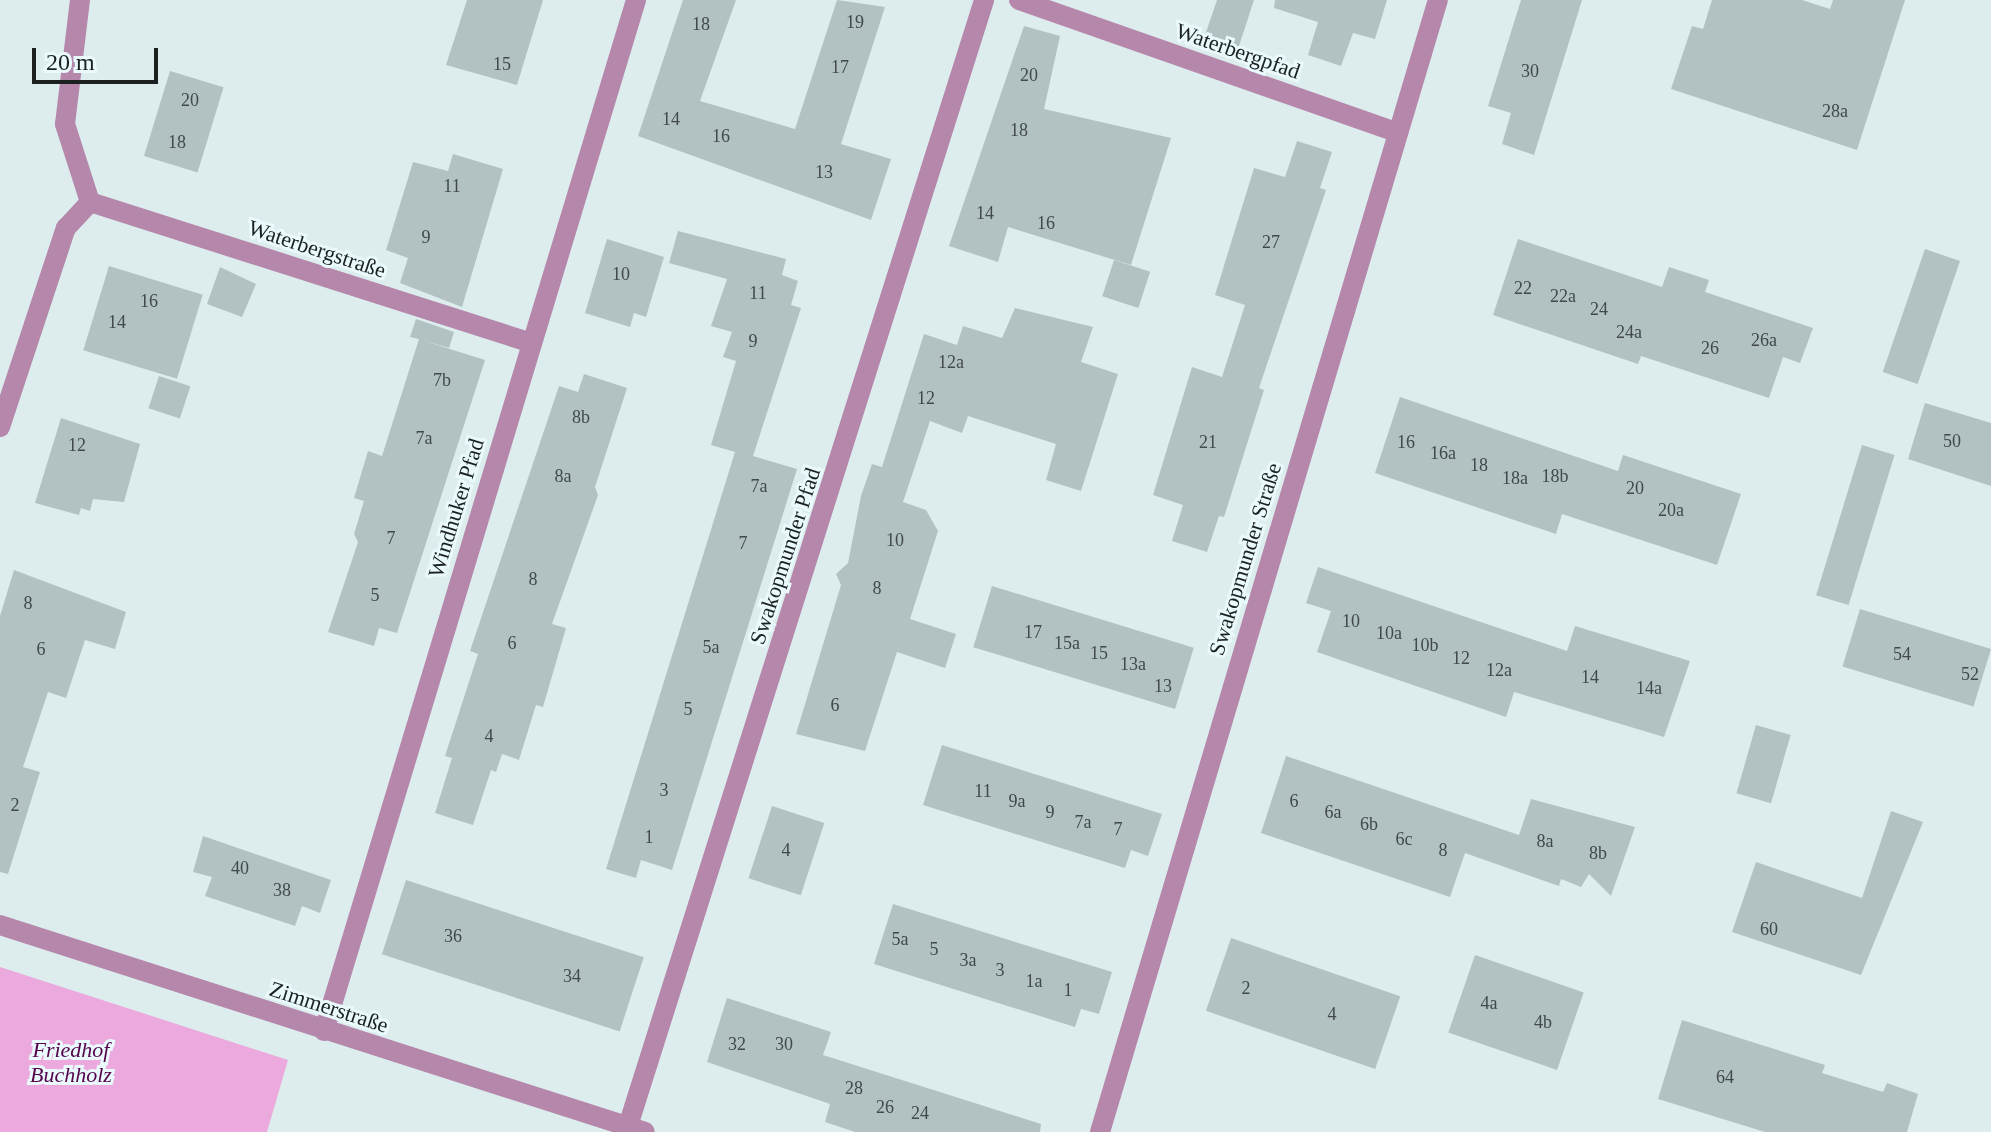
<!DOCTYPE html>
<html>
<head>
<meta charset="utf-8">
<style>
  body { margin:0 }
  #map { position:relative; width:1991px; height:1132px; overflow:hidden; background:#ddedee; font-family:Georgia,serif }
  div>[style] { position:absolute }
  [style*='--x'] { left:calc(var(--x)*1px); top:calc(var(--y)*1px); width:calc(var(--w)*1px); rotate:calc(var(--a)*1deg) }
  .green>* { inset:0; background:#eba9dd }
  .building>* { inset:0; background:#b2c2c3; transform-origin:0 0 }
  .minor>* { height:20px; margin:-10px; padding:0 10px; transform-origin:10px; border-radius:10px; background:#b587ab }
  span { translate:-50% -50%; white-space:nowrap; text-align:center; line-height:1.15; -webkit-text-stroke:6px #eafafc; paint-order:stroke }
  .number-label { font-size:18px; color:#41494a }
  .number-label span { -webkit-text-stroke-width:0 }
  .street-label { font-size:22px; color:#1b2121 }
  .park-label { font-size:22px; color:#55034b; font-style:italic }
  .scale { position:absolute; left:32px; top:48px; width:126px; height:36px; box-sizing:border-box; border:4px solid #1b2121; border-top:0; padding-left:10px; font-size:24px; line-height:28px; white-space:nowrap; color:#1b2121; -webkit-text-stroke:6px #eafafc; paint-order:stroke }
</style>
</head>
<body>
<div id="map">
  <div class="green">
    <i style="clip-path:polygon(0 967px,288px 1060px,267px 1132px,0 1132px)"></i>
  </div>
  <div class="building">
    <i style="clip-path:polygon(467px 0,543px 0,517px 85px,446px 65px)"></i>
    <i style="clip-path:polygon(683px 0,736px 0,700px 101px,795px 129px,837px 0,885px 7px,841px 144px,891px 159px,871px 220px,638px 136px)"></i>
    <i style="clip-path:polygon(1217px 0,1254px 0,1237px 52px,1203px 41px)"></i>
    <i style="clip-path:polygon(1275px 0,1387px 0,1375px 39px,1353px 33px,1341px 66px,1308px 55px,1318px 22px,1274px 8px)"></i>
    <i style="clip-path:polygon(1521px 0,1582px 0,1534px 155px,1502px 144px,1511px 113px,1488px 106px)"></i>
    <i style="clip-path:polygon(1712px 0,1802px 0,1830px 9px,1833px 0,1905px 0,1857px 150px,1671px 89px,1692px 26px,1703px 29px)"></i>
    <i style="clip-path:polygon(1024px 26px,1060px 36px,1044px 109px,1171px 138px,1131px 265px,1008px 227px,998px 262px,949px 246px)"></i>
    <i style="left:170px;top:71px;width:56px;height:89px;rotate:17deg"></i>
    <i style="clip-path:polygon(1297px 141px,1332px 152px,1320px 188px,1326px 190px,1259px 388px,1264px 390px,1224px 517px,1219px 516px,1207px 552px,1172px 541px,1183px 505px,1153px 495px,1192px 367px,1222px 377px,1245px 305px,1215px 295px,1254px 168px,1285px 177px)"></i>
    <i style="clip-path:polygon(453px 154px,503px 169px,462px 307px,400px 283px,408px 258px,386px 250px,413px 162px,448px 171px)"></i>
    <i style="clip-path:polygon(678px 231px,786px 259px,782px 275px,798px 281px,791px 305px,801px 308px,753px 456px,797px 469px,672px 870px,641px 860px,636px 878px,606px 869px,735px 452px,711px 445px,736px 361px,723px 357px,732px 332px,711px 326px,727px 279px,669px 263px)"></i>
    <i style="clip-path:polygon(607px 239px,664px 257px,646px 317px,634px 313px,630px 327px,585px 313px)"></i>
    <i style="clip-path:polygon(1518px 239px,1662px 287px,1669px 267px,1709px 280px,1705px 292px,1813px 328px,1800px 363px,1783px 357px,1769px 398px,1641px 356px,1638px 364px,1493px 315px)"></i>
    <i style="left:1925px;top:249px;width:37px;height:130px;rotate:19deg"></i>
    <i style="left:1114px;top:260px;width:38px;height:38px;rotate:18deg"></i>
    <i style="left:109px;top:266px;width:98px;height:88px;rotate:17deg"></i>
    <i style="clip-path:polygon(220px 267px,256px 284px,242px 317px,207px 304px)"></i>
    <i style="clip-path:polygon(1015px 308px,1093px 327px,1081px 362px,1118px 374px,1081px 491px,1046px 480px,1056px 444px,968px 416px,962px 433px,930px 421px,903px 502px,926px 510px,938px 531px,910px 619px,956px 634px,945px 668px,897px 652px,865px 751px,796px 734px,841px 585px,836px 574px,848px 563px,861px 496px,872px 464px,882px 467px,924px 334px,957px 345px,963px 326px,1002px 338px)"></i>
    <i style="clip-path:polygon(416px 319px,454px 332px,449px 348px,421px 340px,485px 360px,397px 633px,379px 628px,374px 646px,328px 632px,358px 542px,354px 534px,364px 501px,354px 498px,368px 451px,382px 456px,419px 339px,410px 337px)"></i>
    <i style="clip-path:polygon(584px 374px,627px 388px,595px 487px,598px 495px,552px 624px,566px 628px,543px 707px,536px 705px,519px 760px,502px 754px,496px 772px,491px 770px,473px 825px,435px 813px,452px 758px,445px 756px,478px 654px,470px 651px,559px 386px,578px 392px)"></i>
    <i style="left:159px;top:376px;width:33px;height:34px;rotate:18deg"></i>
    <i style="clip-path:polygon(1400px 397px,1618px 471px,1623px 455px,1741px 494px,1717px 565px,1562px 514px,1556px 534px,1375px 473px)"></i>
    <i style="clip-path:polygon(1925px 403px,1991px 423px,1991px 486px,1908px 459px)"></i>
    <i style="clip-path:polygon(61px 418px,140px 444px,124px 502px,93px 499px,90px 511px,81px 508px,79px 515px,35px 503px)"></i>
    <i style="left:1862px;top:445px;width:34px;height:157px;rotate:17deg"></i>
    <i style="clip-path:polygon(1318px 567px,1567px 651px,1575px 626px,1690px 661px,1664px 737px,1514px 692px,1506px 717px,1317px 652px,1331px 611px,1306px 603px)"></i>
    <i style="clip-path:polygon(14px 570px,126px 612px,115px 649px,85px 640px,66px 698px,48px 692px,23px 767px,40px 772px,8px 874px,0 872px,0 616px)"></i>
    <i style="left:992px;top:586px;width:211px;height:64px;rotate:17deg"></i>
    <i style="left:1860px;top:609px;width:137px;height:60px;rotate:17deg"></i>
    <i style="left:1756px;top:725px;width:36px;height:71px;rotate:16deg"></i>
    <i style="clip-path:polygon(942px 745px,1162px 814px,1148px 856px,1131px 850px,1125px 868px,923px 805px)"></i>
    <i style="clip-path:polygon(1286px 756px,1519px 835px,1531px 799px,1635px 827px,1611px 896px,1589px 874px,1581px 887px,1561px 879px,1559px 886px,1465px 853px,1450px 897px,1261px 833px)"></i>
    <i style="left:772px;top:806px;width:55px;height:76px;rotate:18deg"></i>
    <i style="clip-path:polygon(1891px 811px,1923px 822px,1861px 975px,1732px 932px,1756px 862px,1862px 898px)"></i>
    <i style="clip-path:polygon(203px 836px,331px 880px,320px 913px,302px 906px,295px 926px,205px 896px,212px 877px,193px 872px)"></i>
    <i style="left:406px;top:880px;width:250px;height:78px;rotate:18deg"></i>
    <i style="clip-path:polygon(893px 904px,1112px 972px,1099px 1014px,1081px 1009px,1075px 1027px,874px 964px)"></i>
    <i style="left:1231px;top:938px;width:179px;height:77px;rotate:19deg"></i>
    <i style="left:1475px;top:955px;width:115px;height:82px;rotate:19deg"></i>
    <i style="clip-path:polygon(727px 998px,831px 1032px,823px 1055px,1041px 1124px,1040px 1132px,855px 1132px,825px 1122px,830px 1104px,707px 1062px)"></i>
    <i style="clip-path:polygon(1682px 1020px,1825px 1065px,1822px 1073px,1883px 1092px,1887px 1083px,1918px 1094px,1907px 1132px,1765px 1132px,1658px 1099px)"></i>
  </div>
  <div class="minor">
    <i style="--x:1019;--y:0;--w:399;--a:19.3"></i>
    <i style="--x:90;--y:202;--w:462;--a:17.7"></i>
    <i style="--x:0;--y:427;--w:210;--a:-71.7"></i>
    <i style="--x:66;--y:228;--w:35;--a:-47"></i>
    <i style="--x:90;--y:202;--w:82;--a:-107.8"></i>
    <i style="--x:65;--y:124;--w:125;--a:-83.1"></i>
    <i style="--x:0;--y:925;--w:677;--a:17.79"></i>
    <i style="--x:324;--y:1031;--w:1077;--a:-73.16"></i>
    <i style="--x:628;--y:1126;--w:1181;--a:-72.45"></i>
    <i style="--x:1100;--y:1132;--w:1181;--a:-73.38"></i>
  </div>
  <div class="number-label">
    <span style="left:855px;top:22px">19</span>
    <span style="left:701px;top:24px">18</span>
    <span style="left:502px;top:64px">15</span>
    <span style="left:840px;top:67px">17</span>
    <span style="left:1530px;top:71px">30</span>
    <span style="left:1029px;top:75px">20</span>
    <span style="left:190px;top:100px">20</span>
    <span style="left:1835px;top:111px">28a</span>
    <span style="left:671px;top:119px">14</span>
    <span style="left:1019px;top:130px">18</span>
    <span style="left:721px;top:136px">16</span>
    <span style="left:177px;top:142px">18</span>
    <span style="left:824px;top:172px">13</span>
    <span style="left:452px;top:186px">11</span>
    <span style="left:985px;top:213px">14</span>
    <span style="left:1046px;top:223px">16</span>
    <span style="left:426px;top:237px">9</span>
    <span style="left:1271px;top:242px">27</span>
    <span style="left:621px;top:274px">10</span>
    <span style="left:1523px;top:288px">22</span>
    <span style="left:758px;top:293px">11</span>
    <span style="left:1563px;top:296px">22a</span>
    <span style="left:149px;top:301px">16</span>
    <span style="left:1599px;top:309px">24</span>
    <span style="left:117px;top:322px">14</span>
    <span style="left:1629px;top:332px">24a</span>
    <span style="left:1764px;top:340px">26a</span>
    <span style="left:753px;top:341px">9</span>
    <span style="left:1710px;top:348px">26</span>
    <span style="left:951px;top:362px">12a</span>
    <span style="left:442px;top:380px">7b</span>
    <span style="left:926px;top:398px">12</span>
    <span style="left:581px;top:417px">8b</span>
    <span style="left:424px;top:438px">7a</span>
    <span style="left:1952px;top:441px">50</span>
    <span style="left:1208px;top:442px">21</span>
    <span style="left:1406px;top:442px">16</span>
    <span style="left:77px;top:445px">12</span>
    <span style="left:1443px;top:453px">16a</span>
    <span style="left:1479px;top:465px">18</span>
    <span style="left:563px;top:476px">8a</span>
    <span style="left:1555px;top:476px">18b</span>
    <span style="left:1515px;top:478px">18a</span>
    <span style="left:759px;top:486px">7a</span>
    <span style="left:1635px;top:488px">20</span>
    <span style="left:1671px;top:510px">20a</span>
    <span style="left:391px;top:538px">7</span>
    <span style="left:895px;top:540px">10</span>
    <span style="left:743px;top:543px">7</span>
    <span style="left:533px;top:579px">8</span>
    <span style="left:877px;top:588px">8</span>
    <span style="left:375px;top:595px">5</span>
    <span style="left:28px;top:603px">8</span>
    <span style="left:1351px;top:621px">10</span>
    <span style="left:1033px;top:632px">17</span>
    <span style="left:1389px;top:633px">10a</span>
    <span style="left:512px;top:643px">6</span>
    <span style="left:1067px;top:643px">15a</span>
    <span style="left:1425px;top:645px">10b</span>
    <span style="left:711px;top:647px">5a</span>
    <span style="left:41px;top:649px">6</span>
    <span style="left:1099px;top:653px">15</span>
    <span style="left:1902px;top:654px">54</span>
    <span style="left:1461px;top:658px">12</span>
    <span style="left:1133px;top:664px">13a</span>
    <span style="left:1499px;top:670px">12a</span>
    <span style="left:1970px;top:674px">52</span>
    <span style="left:1590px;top:677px">14</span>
    <span style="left:1163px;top:686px">13</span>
    <span style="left:1649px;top:688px">14a</span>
    <span style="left:835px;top:705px">6</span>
    <span style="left:688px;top:709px">5</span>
    <span style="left:489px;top:736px">4</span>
    <span style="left:664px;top:790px">3</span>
    <span style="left:983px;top:791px">11</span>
    <span style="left:1017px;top:801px">9a</span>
    <span style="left:1294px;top:801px">6</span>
    <span style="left:15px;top:805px">2</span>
    <span style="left:1050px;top:812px">9</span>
    <span style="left:1333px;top:812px">6a</span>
    <span style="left:1083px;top:822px">7a</span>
    <span style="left:1369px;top:824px">6b</span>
    <span style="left:1118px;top:829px">7</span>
    <span style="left:649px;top:837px">1</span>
    <span style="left:1404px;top:839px">6c</span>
    <span style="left:1545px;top:841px">8a</span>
    <span style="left:786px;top:850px">4</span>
    <span style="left:1443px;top:850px">8</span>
    <span style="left:1598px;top:853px">8b</span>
    <span style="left:240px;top:868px">40</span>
    <span style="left:282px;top:890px">38</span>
    <span style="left:1769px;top:929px">60</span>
    <span style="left:453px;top:936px">36</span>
    <span style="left:900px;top:939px">5a</span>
    <span style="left:934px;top:949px">5</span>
    <span style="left:968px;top:960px">3a</span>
    <span style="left:1000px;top:970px">3</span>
    <span style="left:572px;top:976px">34</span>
    <span style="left:1034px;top:981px">1a</span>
    <span style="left:1246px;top:988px">2</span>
    <span style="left:1068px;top:990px">1</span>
    <span style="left:1489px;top:1003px">4a</span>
    <span style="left:1332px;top:1014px">4</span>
    <span style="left:1543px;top:1022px">4b</span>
    <span style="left:737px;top:1044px">32</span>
    <span style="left:784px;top:1044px">30</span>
    <span style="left:1725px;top:1077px">64</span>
    <span style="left:854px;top:1088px">28</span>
    <span style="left:885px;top:1107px">26</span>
    <span style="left:920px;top:1113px">24</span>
  </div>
  <div class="street-label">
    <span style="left:1238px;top:51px;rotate:19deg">Waterbergpfad</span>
    <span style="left:317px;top:249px;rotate:18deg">Waterbergstraße</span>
    <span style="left:456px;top:508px;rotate:-73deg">Windhuker Pfad</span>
    <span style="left:785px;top:556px;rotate:-72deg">Swakopmunder Pfad</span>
    <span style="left:1245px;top:559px;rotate:-73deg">Swakopmunder Straße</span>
    <span style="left:329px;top:1007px;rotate:18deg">Zimmerstraße</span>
  </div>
  <div class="park-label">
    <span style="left:71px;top:1062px">Friedhof<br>Buchholz</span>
  </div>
  <div class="scale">20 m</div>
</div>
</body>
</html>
